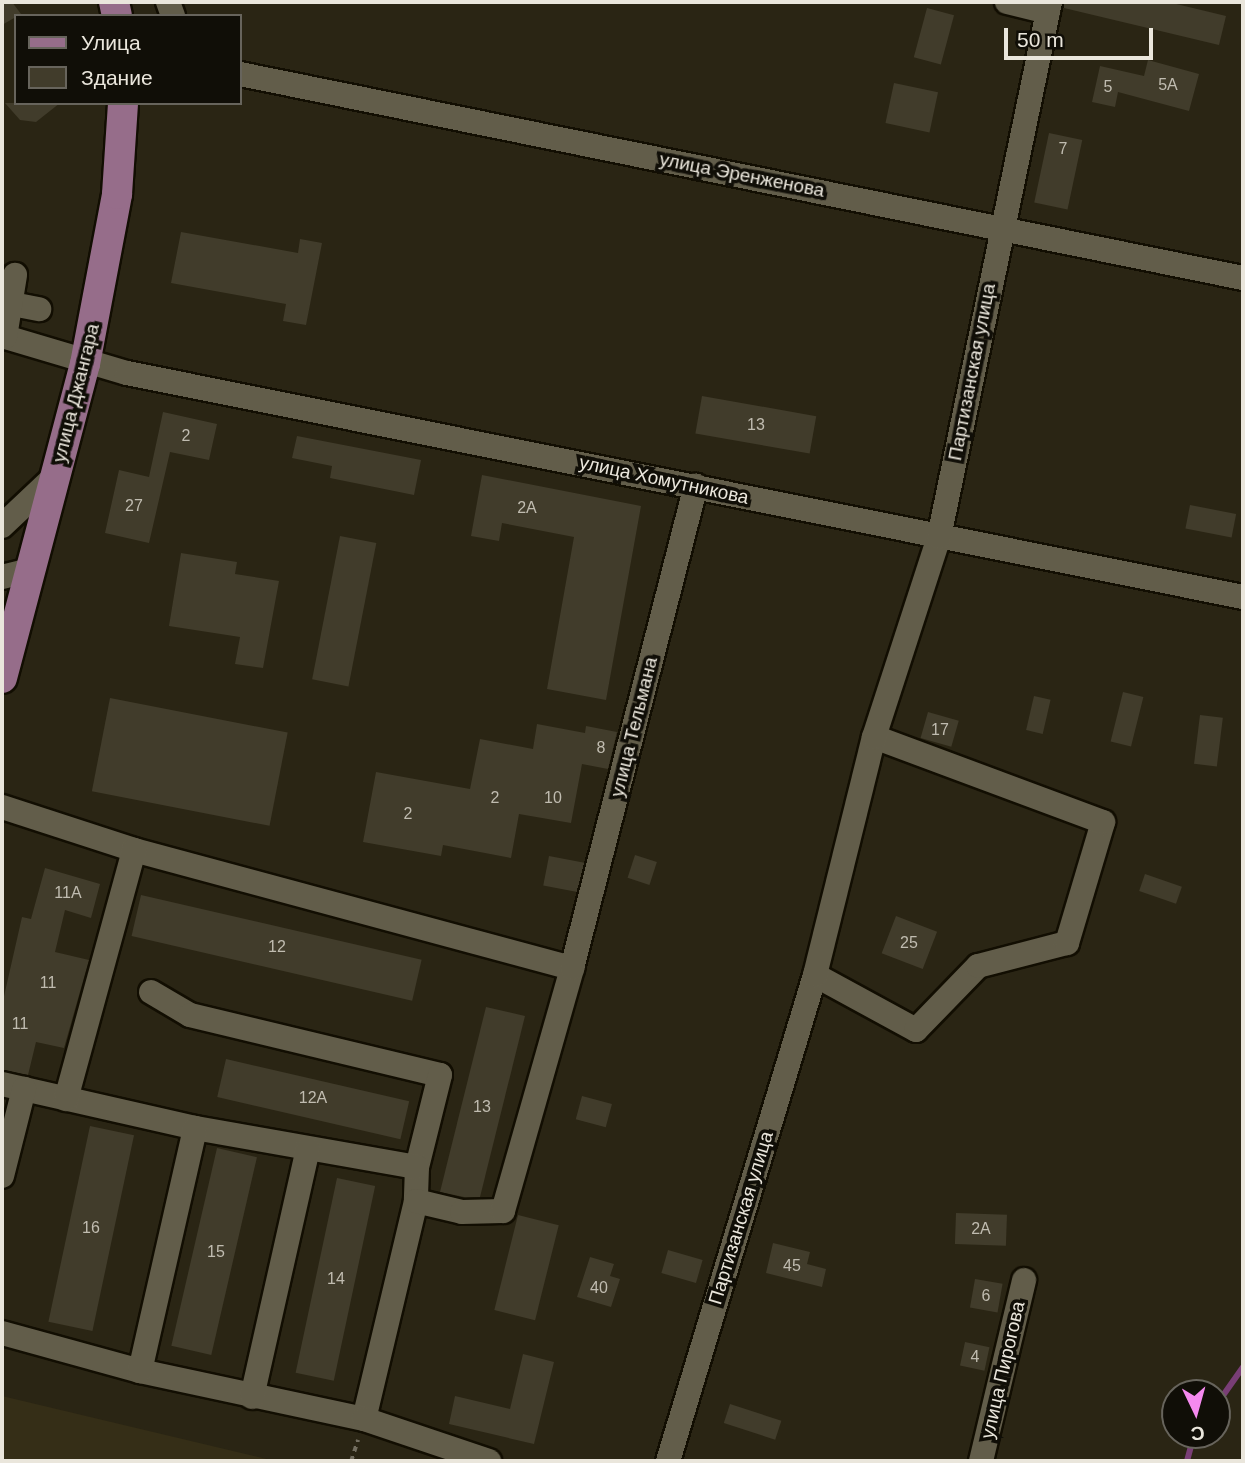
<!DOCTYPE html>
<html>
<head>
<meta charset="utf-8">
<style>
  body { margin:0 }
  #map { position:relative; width:1245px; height:1463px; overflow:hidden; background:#2a2514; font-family:Arial,sans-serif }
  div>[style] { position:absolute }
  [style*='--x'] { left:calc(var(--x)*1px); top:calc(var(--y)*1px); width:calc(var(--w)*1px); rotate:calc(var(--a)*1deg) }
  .built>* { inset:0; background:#352e17 }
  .stream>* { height:6px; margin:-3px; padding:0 3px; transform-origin:3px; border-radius:3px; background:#793e76 }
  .building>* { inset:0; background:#413c2b; transform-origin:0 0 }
  .path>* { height:3.5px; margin-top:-1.75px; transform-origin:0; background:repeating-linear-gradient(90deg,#736e60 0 5px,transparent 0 10px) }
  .roads { filter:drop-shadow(2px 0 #120e02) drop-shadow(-2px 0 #120e02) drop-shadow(0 2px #120e02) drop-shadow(0 -2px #120e02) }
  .minor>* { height:24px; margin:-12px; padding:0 12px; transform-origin:12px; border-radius:12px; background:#625d4a }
  .major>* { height:30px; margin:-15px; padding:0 15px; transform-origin:15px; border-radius:15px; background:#966d8a }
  span { translate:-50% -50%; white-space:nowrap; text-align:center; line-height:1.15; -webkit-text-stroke:7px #100e07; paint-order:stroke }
  .number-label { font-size:16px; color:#c0bcb0 }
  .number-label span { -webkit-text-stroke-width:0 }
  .street-label { font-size:19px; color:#eae6dc }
  .frame { position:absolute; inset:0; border:4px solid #eae6dc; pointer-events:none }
  .legend { position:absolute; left:14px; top:14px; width:228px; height:91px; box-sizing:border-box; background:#100e07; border:2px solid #67645c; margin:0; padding:9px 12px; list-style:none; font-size:21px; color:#eae6dc }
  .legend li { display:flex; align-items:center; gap:14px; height:35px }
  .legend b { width:35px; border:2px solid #67645c }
  .north { position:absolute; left:1161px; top:1379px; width:70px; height:70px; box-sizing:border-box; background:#100e07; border:2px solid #67645c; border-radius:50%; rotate:175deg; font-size:19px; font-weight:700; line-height:28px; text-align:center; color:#eae6dc }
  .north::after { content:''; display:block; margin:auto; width:24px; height:32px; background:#f589ef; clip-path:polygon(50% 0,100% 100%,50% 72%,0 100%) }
  .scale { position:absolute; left:1004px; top:28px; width:149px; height:32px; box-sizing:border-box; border:4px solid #eae6dc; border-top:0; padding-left:9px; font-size:21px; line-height:24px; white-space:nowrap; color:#eae6dc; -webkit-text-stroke:5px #100e07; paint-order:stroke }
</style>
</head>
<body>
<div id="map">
  <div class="built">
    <i style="clip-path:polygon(2px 1396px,275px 1461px,2px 1461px)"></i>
  </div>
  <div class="stream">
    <i style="--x:1217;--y:1404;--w:45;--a:-54.9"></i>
    <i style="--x:1187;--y:1461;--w:27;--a:-75"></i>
  </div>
  <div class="building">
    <i style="clip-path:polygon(2px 2px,12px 2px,21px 14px,2px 25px)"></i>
    <i style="clip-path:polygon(1064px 2px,1168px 2px,1226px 16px,1219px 45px,1064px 8px)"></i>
    <i style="left:927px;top:8px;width:28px;height:51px;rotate:15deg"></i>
    <i style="clip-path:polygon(1148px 60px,1199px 74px,1189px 111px,1118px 92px,1115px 107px,1092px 102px,1100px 66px,1144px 76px)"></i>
    <i style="left:894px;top:83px;width:45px;height:41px;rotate:12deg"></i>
    <i style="clip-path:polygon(5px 103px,60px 103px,36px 122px,20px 120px)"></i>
    <i style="left:1049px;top:133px;width:34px;height:71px;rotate:12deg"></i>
    <i style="clip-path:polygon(181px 232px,298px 253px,300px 239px,322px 243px,306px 325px,283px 321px,286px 304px,171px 283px)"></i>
    <i style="left:702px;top:396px;width:116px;height:38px;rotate:10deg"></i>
    <i style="clip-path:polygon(163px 412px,217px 424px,209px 460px,170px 452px,149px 543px,105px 533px,119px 470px,149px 477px)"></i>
    <i style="clip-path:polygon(297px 436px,421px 460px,414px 495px,330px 478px,332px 466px,292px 458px)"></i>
    <i style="clip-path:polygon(482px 475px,641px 506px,606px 700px,547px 689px,574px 537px,502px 523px,499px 541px,471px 536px)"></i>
    <i style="left:1190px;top:505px;width:47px;height:24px;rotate:11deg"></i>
    <i style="left:340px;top:536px;width:37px;height:146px;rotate:11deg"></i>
    <i style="clip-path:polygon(181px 553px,237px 562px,235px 574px,279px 581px,263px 668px,235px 664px,240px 637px,169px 626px)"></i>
    <i style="left:1123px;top:692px;width:21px;height:51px;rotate:14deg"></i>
    <i style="left:1034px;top:696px;width:17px;height:35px;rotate:13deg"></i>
    <i style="left:110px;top:698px;width:181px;height:95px;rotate:11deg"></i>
    <i style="left:928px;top:712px;width:32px;height:27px;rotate:16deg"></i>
    <i style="left:1200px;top:715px;width:23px;height:49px;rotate:7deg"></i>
    <i style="clip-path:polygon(537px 724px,585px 733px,586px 726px,617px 732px,608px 769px,582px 764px,571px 823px,519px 814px,511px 858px,443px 845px,441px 856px,363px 842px,376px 772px,470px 789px,480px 739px,533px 749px)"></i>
    <i style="left:635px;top:855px;width:23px;height:24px;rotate:18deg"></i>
    <i style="left:549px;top:856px;width:36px;height:30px;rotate:11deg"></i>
    <i style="clip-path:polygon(45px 868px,100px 884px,91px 918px,65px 910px,55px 952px,89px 960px,64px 1048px,36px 1042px,28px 1075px,2px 1070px,2px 1005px,22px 917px,31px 919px)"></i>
    <i style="left:1145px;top:874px;width:39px;height:18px;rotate:19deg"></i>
    <i style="left:141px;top:895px;width:288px;height:42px;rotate:13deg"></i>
    <i style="left:896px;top:916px;width:44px;height:40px;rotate:21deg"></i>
    <i style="clip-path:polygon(486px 1007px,525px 1016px,480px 1197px,464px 1197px,440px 1192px)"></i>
    <i style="left:226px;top:1059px;width:188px;height:39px;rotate:13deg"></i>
    <i style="left:582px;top:1096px;width:31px;height:24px;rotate:15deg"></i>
    <i style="left:90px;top:1126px;width:45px;height:200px;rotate:12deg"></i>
    <i style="left:217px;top:1148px;width:41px;height:203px;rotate:13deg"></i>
    <i style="left:337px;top:1178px;width:39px;height:199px;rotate:12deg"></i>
    <i style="left:956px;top:1213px;width:51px;height:31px;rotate:2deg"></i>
    <i style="left:518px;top:1215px;width:42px;height:98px;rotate:14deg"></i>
    <i style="clip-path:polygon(773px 1243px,810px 1252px,807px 1264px,826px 1269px,822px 1287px,766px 1273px)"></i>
    <i style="left:668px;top:1250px;width:36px;height:24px;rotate:16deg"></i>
    <i style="clip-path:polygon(590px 1257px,614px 1264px,610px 1276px,620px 1279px,611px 1307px,577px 1297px)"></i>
    <i style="left:975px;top:1279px;width:28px;height:29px;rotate:10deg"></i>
    <i style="left:965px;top:1342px;width:25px;height:24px;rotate:12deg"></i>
    <i style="clip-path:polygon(523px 1354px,554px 1362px,534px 1444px,449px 1424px,455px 1396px,510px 1409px)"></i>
    <i style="left:730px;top:1404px;width:54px;height:20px;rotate:18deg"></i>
  </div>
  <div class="path">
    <i style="--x:351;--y:1461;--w:22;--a:-72"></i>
  </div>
  <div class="roads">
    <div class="minor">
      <i style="--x:168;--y:2;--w:15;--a:70"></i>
      <i style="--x:1007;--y:2;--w:42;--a:13.7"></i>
      <i style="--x:240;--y:74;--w:1024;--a:11.5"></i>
      <i style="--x:2;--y:302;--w:38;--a:11"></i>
      <i style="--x:2;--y:336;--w:130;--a:16.5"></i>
      <i style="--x:127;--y:373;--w:1138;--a:11.35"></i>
      <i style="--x:5;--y:337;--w:63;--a:-80.8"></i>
      <i style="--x:2;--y:526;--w:71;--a:-43.3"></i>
      <i style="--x:2;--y:577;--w:29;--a:-14"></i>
      <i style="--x:2;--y:807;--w:139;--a:18"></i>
      <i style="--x:134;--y:850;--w:454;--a:15.1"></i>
      <i style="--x:815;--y:975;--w:115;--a:28.6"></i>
      <i style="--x:916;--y:1030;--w:89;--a:-45.9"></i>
      <i style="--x:978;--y:966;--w:92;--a:-14.5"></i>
      <i style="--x:1067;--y:943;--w:126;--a:-73.4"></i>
      <i style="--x:1103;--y:822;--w:244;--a:-159.6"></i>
      <i style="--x:151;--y:992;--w:45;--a:30.5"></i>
      <i style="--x:190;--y:1015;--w:257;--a:13.5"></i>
      <i style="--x:440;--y:1075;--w:95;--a:104"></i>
      <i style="--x:417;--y:1167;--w:34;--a:92"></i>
      <i style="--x:416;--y:1201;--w:224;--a:103.4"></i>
      <i style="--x:2;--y:1084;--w:198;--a:12.8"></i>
      <i style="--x:195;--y:1128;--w:225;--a:10"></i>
      <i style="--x:66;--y:1099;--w:258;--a:-74.7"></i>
      <i style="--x:2;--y:1176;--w:90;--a:-75.8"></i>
      <i style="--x:416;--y:1201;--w:47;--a:13.4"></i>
      <i style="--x:462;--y:1212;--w:41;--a:-1.4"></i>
      <i style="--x:503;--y:1211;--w:253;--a:-74.1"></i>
      <i style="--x:572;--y:968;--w:498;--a:-75.6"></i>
      <i style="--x:2;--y:1333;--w:143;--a:15.4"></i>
      <i style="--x:140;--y:1371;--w:229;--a:12.1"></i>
      <i style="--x:364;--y:1419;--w:132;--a:18.6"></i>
      <i style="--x:140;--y:1371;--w:249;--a:-77.2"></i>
      <i style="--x:252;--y:1397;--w:254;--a:-77.3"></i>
      <i style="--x:668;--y:1461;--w:508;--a:-73.17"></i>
      <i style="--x:815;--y:975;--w:245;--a:-76.1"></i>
      <i style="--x:874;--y:737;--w:210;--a:-72"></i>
      <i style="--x:939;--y:537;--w:546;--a:-78.28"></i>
      <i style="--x:981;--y:1461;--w:186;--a:-76.6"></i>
    </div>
    <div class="major">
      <i style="--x:114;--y:2;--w:14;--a:78"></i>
      <i style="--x:2;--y:678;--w:325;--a:-75.2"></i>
      <i style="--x:85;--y:364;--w:173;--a:-79.3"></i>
      <i style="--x:117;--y:194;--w:91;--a:-86.2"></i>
    </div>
  </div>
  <div class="number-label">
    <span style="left:1168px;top:85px">5А</span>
    <span style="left:1108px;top:87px">5</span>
    <span style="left:1063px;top:149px">7</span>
    <span style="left:756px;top:425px">13</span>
    <span style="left:186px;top:436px">2</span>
    <span style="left:134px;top:506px">27</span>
    <span style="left:527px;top:508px">2А</span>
    <span style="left:940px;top:730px">17</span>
    <span style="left:601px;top:748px">8</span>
    <span style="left:495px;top:798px">2</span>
    <span style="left:553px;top:798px">10</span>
    <span style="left:408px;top:814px">2</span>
    <span style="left:68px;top:893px">11А</span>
    <span style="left:909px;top:943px">25</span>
    <span style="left:277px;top:947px">12</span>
    <span style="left:48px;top:983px">11</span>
    <span style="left:20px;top:1024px">11</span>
    <span style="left:313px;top:1098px">12А</span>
    <span style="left:482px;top:1107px">13</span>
    <span style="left:91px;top:1228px">16</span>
    <span style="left:981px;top:1229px">2А</span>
    <span style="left:216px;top:1252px">15</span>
    <span style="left:792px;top:1266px">45</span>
    <span style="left:336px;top:1279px">14</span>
    <span style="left:599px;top:1288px">40</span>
    <span style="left:986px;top:1296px">6</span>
    <span style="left:975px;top:1357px">4</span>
  </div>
  <div class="street-label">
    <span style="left:742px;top:175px;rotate:11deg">улица Эренженова</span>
    <span style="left:972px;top:372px;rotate:-79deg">Партизанская улица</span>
    <span style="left:76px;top:393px;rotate:-76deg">улица Джангара</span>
    <span style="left:664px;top:480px;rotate:12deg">улица Хомутникова</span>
    <span style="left:634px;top:727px;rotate:-76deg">улица Тельмана</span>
    <span style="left:741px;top:1218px;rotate:-73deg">Партизанская улица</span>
    <span style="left:1003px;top:1370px;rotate:-77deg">улица Пирогова</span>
  </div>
  <div class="frame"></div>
  <ul class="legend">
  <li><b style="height:9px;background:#966d8a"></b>Улица</li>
  <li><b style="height:19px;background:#413c2b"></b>Здание</li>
  </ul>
  <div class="north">С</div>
  <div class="scale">50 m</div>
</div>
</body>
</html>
